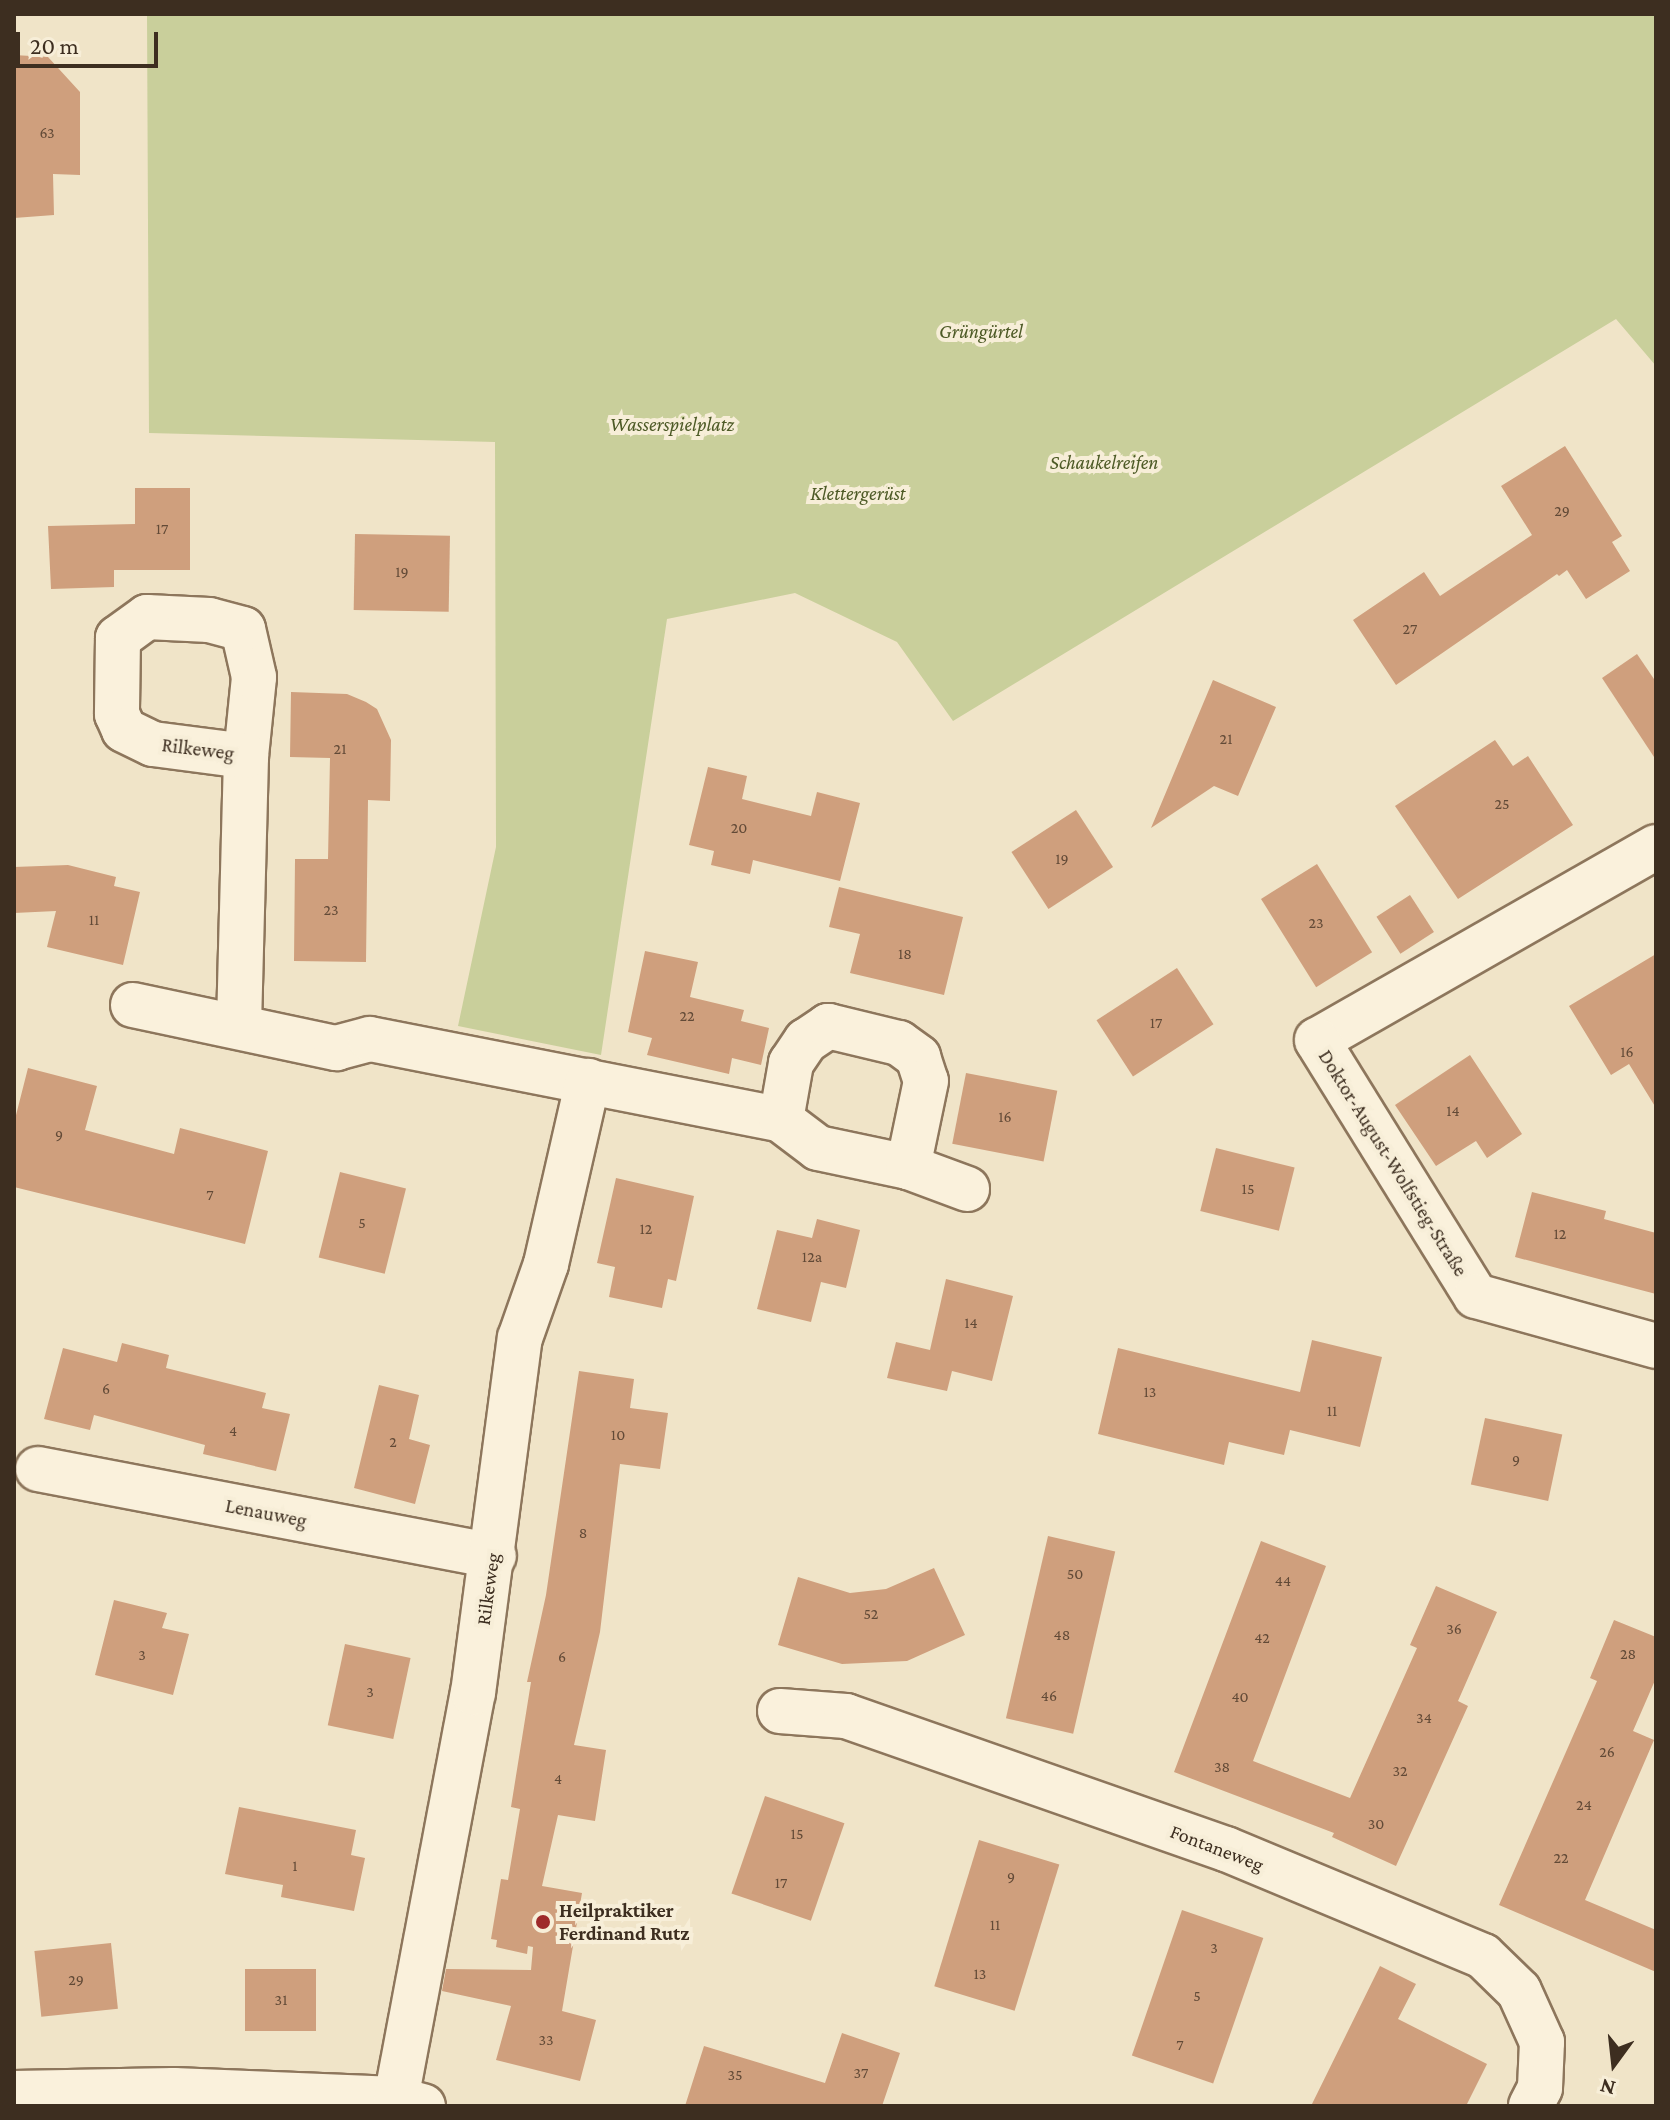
<!DOCTYPE html>
<html>
<head>
<meta charset="utf-8">
<style>
  body { margin:0 }
  #map { position:relative; width:1670px; height:2120px; overflow:hidden; background:#f0e4c8; font-family:"Crimson Pro",serif }
  div>[style] { position:absolute }
  [style*='--x'] { left:calc(var(--x)*1px); top:calc(var(--y)*1px); width:calc(var(--w)*1px); rotate:calc(var(--a)*1deg) }
  .green>* { inset:0; background:#c9cf9b }
  .building>* { inset:0; background:#cf9f7d; transform-origin:0 0 }
  .roads { filter:drop-shadow(2px 0 #8d765c) drop-shadow(-2px 0 #8d765c) drop-shadow(0 2px #8d765c) drop-shadow(0 -2px #8d765c) }
  .minor>* { height:44px; margin:-22px; padding:0 22px; transform-origin:22px; border-radius:22px; background:#faf1dc }
  .dots>* { width:22px; height:22px; translate:-50% -50%; box-sizing:border-box; border:4px solid #f7eed8; border-radius:50% }
  span { translate:-50% -50%; white-space:nowrap; text-align:center; line-height:1.15; -webkit-text-stroke:8px #f7eed8; paint-order:stroke }
  .number-label { font-size:16px; color:#624a37 }
  .number-label span { -webkit-text-stroke-width:0 }
  .park-label { font-size:20px; color:#4d5a26; font-style:italic }
  .street-label { font-size:20px; color:#3d2e20 }
  .poi-label { font-size:20px; color:#3d2e20; font-weight:700 }
  .left { translate:0 -50%; text-align:left }
  .frame { position:absolute; inset:0; border:16px solid #3d2e20; pointer-events:none }
  .north { position:absolute; left:1574px; top:2024px; width:80px; height:80px; -webkit-text-stroke:6px #f7eed8; paint-order:stroke; rotate:195deg; font-size:22px; font-weight:700; line-height:32px; text-align:center; color:#3d2e20 }
  .north::after { content:''; display:block; margin:auto; width:28px; height:36px; background:#3d2e20; clip-path:polygon(50% 0,100% 100%,50% 72%,0 100%) }
  .scale { position:absolute; left:16px; top:32px; width:142px; height:36px; box-sizing:border-box; border:4px solid #3d2e20; border-top:0; padding-left:10px; font-size:24px; line-height:28px; white-space:nowrap; color:#3d2e20; -webkit-text-stroke:6px #f7eed8; paint-order:stroke }
</style>
</head>
<body>
<div id="map">
  <div class="green">
    <i style="clip-path:polygon(147px 14px,1656px 14px,1656px 366px,1616px 319px,953px 721px,897px 642px,795px 593px,667px 619px,601px 1055px,458px 1026px,496px 847px,495px 442px,149px 433px)"></i>
  </div>
  <div class="building">
    <i style="clip-path:polygon(14px 55px,48px 57px,80px 92px,80px 175px,53px 174px,54px 215px,14px 218px)"></i>
    <i style="clip-path:polygon(1565px 446px,1622px 536px,1612px 542px,1630px 571px,1586px 599px,1567px 570px,1559px 576px,1557px 574px,1396px 685px,1353px 620px,1424px 572px,1440px 596px,1532px 535px,1501px 486px)"></i>
    <i style="clip-path:polygon(135px 488px,190px 488px,190px 570px,114px 570px,114px 587px,51px 589px,48px 526px,135px 524px)"></i>
    <i style="left:355px;top:534px;width:95px;height:76px;rotate:1deg"></i>
    <i style="clip-path:polygon(1637px 654px,1656px 682px,1656px 760px,1602px 678px)"></i>
    <i style="clip-path:polygon(1213px 680px,1276px 707px,1238px 796px,1214px 786px,1151px 828px)"></i>
    <i style="clip-path:polygon(291px 692px,347px 694px,366px 702px,377px 709px,391px 740px,390px 801px,368px 800px,366px 962px,294px 961px,295px 859px,328px 859px,330px 758px,290px 757px)"></i>
    <i style="clip-path:polygon(1495px 740px,1513px 766px,1528px 756px,1573px 825px,1458px 899px,1395px 806px)"></i>
    <i style="clip-path:polygon(708px 767px,747px 776px,742px 799px,811px 816px,817px 792px,860px 803px,840px 881px,753px 860px,750px 874px,711px 865px,714px 851px,689px 845px)"></i>
    <i style="left:1076px;top:810px;width:68px;height:77px;rotate:57deg"></i>
    <i style="left:1317px;top:864px;width:104px;height:66px;rotate:58deg"></i>
    <i style="clip-path:polygon(68px 865px,116px 877px,114px 886px,140px 892px,123px 965px,47px 947px,56px 911px,14px 913px,14px 867px)"></i>
    <i style="clip-path:polygon(839px 887px,963px 917px,944px 995px,850px 973px,860px 934px,829px 927px)"></i>
    <i style="left:1410px;top:895px;width:44px;height:40px;rotate:57deg"></i>
    <i style="clip-path:polygon(645px 951px,698px 962px,690px 997px,744px 1010px,741px 1021px,769px 1028px,761px 1065px,732px 1058px,729px 1074px,647px 1055px,652px 1038px,628px 1032px)"></i>
    <i style="clip-path:polygon(1656px 954px,1656px 1108px,1629px 1064px,1611px 1075px,1569px 1006px)"></i>
    <i style="left:1177px;top:968px;width:67px;height:96px;rotate:57deg"></i>
    <i style="clip-path:polygon(1470px 1055px,1522px 1134px,1487px 1158px,1476px 1141px,1436px 1166px,1395px 1105px)"></i>
    <i style="clip-path:polygon(28px 1068px,97px 1086px,85px 1130px,174px 1154px,180px 1128px,268px 1151px,245px 1244px,14px 1187px,14px 1123px)"></i>
    <i style="left:966px;top:1073px;width:93px;height:72px;rotate:11deg"></i>
    <i style="left:1216px;top:1148px;width:81px;height:65px;rotate:14deg"></i>
    <i style="left:340px;top:1172px;width:68px;height:88px;rotate:14deg"></i>
    <i style="clip-path:polygon(616px 1178px,694px 1196px,676px 1281px,668px 1279px,662px 1308px,609px 1297px,615px 1267px,597px 1263px)"></i>
    <i style="clip-path:polygon(1532px 1192px,1606px 1211px,1604px 1219px,1656px 1233px,1656px 1294px,1515px 1257px)"></i>
    <i style="clip-path:polygon(817px 1219px,860px 1230px,846px 1288px,821px 1282px,811px 1322px,757px 1309px,777px 1230px,812px 1238px)"></i>
    <i style="clip-path:polygon(946px 1279px,1013px 1296px,992px 1381px,952px 1371px,947px 1391px,887px 1378px,896px 1342px,930px 1350px)"></i>
    <i style="clip-path:polygon(1312px 1340px,1382px 1357px,1360px 1447px,1290px 1430px,1284px 1455px,1229px 1442px,1224px 1465px,1098px 1434px,1118px 1348px,1300px 1392px)"></i>
    <i style="clip-path:polygon(122px 1343px,169px 1355px,166px 1368px,266px 1393px,262px 1408px,290px 1414px,276px 1471px,203px 1454px,205px 1445px,94px 1415px,90px 1430px,44px 1419px,63px 1348px,117px 1362px)"></i>
    <i style="clip-path:polygon(579px 1371px,634px 1379px,630px 1408px,668px 1413px,660px 1469px,620px 1464px,600px 1632px,574px 1745px,606px 1750px,595px 1821px,558px 1815px,542px 1886px,582px 1893px,562px 2011px,596px 2020px,580px 2081px,496px 2060px,511px 2006px,442px 1991px,446px 1969px,531px 1970px,533px 1947px,528px 1946px,527px 1954px,496px 1947px,497px 1940px,491px 1939px,501px 1879px,508px 1880px,520px 1809px,511px 1807px,531px 1682px,527px 1682px,546px 1595px)"></i>
    <i style="clip-path:polygon(379px 1385px,419px 1395px,409px 1439px,430px 1445px,415px 1504px,354px 1488px)"></i>
    <i style="left:1485px;top:1418px;width:79px;height:68px;rotate:12deg"></i>
    <i style="left:1048px;top:1536px;width:69px;height:187px;rotate:13deg"></i>
    <i style="clip-path:polygon(1261px 1541px,1326px 1566px,1253px 1761px,1350px 1798px,1417px 1648px,1410px 1645px,1436px 1586px,1497px 1612px,1458px 1701px,1468px 1706px,1396px 1866px,1332px 1837px,1334px 1833px,1174px 1772px)"></i>
    <i style="clip-path:polygon(934px 1568px,965px 1635px,907px 1661px,842px 1664px,778px 1645px,798px 1577px,850px 1593px,886px 1589px)"></i>
    <i style="clip-path:polygon(114px 1600px,167px 1613px,162px 1628px,189px 1634px,173px 1695px,95px 1675px)"></i>
    <i style="clip-path:polygon(1614px 1620px,1656px 1637px,1656px 1678px,1633px 1731px,1654px 1740px,1585px 1900px,1656px 1930px,1656px 1972px,1499px 1905px,1597px 1681px,1590px 1678px)"></i>
    <i style="left:345px;top:1644px;width:67px;height:83px;rotate:12deg"></i>
    <i style="left:765px;top:1796px;width:84px;height:103px;rotate:19deg"></i>
    <i style="clip-path:polygon(239px 1807px,356px 1830px,351px 1855px,365px 1858px,354px 1911px,281px 1897px,283px 1885px,225px 1874px)"></i>
    <i style="left:979px;top:1840px;width:84px;height:153px;rotate:17deg"></i>
    <i style="left:1182px;top:1910px;width:86px;height:154px;rotate:19deg"></i>
    <i style="left:111px;top:1943px;width:66px;height:77px;rotate:84deg"></i>
    <i style="clip-path:polygon(1380px 1966px,1416px 1984px,1398px 2019px,1487px 2064px,1466px 2106px,1311px 2106px)"></i>
    <i style="left:245px;top:1969px;width:71px;height:62px"></i>
    <i style="clip-path:polygon(842px 2033px,900px 2053px,882px 2106px,685px 2106px,704px 2046px,825px 2083px)"></i>
  </div>
  <div class="roads">
    <div class="minor">
      <i style="--x:1656;--y:847;--w:390;--a:150.3"></i>
      <i style="--x:1317;--y:1040;--w:301;--a:58.2"></i>
      <i style="--x:1476;--y:1296;--w:187;--a:15.5"></i>
      <i style="--x:133;--y:1005;--w:208;--a:12"></i>
      <i style="--x:336;--y:1048;--w:35;--a:-15"></i>
      <i style="--x:370;--y:1039;--w:419;--a:11.1"></i>
      <i style="--x:781;--y:1120;--w:46;--a:37.1"></i>
      <i style="--x:818;--y:1148;--w:92;--a:11.9"></i>
      <i style="--x:908;--y:1167;--w:63;--a:20.4"></i>
      <i style="--x:239;--y:1025;--w:269;--a:-88.5"></i>
      <i style="--x:246;--y:756;--w:79;--a:-84.2"></i>
      <i style="--x:254;--y:677;--w:49;--a:-102.9"></i>
      <i style="--x:243;--y:629;--w:35;--a:-165"></i>
      <i style="--x:209;--y:620;--w:62;--a:-177.2"></i>
      <i style="--x:147;--y:617;--w:36;--a:144"></i>
      <i style="--x:118;--y:638;--w:76;--a:90.8"></i>
      <i style="--x:117;--y:714;--w:17;--a:66"></i>
      <i style="--x:124;--y:730;--w:32;--a:26"></i>
      <i style="--x:153;--y:744;--w:94;--a:7.4"></i>
      <i style="--x:781;--y:1120;--w:58;--a:-80"></i>
      <i style="--x:791;--y:1063;--w:27;--a:-56"></i>
      <i style="--x:806;--y:1041;--w:27;--a:-34"></i>
      <i style="--x:828;--y:1026;--w:73;--a:13.5"></i>
      <i style="--x:899;--y:1043;--w:24;--a:36"></i>
      <i style="--x:918;--y:1057;--w:25;--a:72"></i>
      <i style="--x:926;--y:1081;--w:88;--a:101.8"></i>
      <i style="--x:38;--y:1469;--w:464;--a:10.8"></i>
      <i style="--x:780;--y:1711;--w:66;--a:4.3"></i>
      <i style="--x:846;--y:1716;--w:403;--a:19.3"></i>
      <i style="--x:1226;--y:1849;--w:278;--a:22.6"></i>
      <i style="--x:1483;--y:1956;--w:50;--a:44.2"></i>
      <i style="--x:1519;--y:1991;--w:56;--a:65.7"></i>
      <i style="--x:1542;--y:2042;--w:46;--a:92.5"></i>
      <i style="--x:1540;--y:2088;--w:20;--a:117"></i>
      <i style="--x:14;--y:2093;--w:160;--a:-1.1"></i>
      <i style="--x:174;--y:2090;--w:222;--a:2.3"></i>
      <i style="--x:396;--y:2099;--w:28;--a:15"></i>
      <i style="--x:396;--y:2099;--w:413;--a:-79.3"></i>
      <i style="--x:473;--y:1693;--w:358;--a:-82.5"></i>
      <i style="--x:520;--y:1338;--w:78;--a:-70.6"></i>
      <i style="--x:546;--y:1264;--w:188;--a:-77.1"></i>
    </div>
  </div>
  <div class="dots">
    <i style="left:543px;top:1922px;background:#9e2a2b"></i>
  </div>
  <div class="number-label">
    <span style="left:47px;top:133px">63</span>
    <span style="left:1562px;top:511px">29</span>
    <span style="left:162px;top:529px">17</span>
    <span style="left:402px;top:572px">19</span>
    <span style="left:1410px;top:629px">27</span>
    <span style="left:1226px;top:739px">21</span>
    <span style="left:340px;top:749px">21</span>
    <span style="left:1502px;top:804px">25</span>
    <span style="left:739px;top:828px">20</span>
    <span style="left:1062px;top:859px">19</span>
    <span style="left:331px;top:910px">23</span>
    <span style="left:94px;top:920px">11</span>
    <span style="left:1316px;top:923px">23</span>
    <span style="left:905px;top:954px">18</span>
    <span style="left:687px;top:1016px">22</span>
    <span style="left:1156px;top:1023px">17</span>
    <span style="left:1627px;top:1052px">16</span>
    <span style="left:1453px;top:1111px">14</span>
    <span style="left:1005px;top:1117px">16</span>
    <span style="left:59px;top:1135px">9</span>
    <span style="left:1248px;top:1189px">15</span>
    <span style="left:210px;top:1195px">7</span>
    <span style="left:362px;top:1223px">5</span>
    <span style="left:646px;top:1229px">12</span>
    <span style="left:1560px;top:1234px">12</span>
    <span style="left:812px;top:1257px">12a</span>
    <span style="left:971px;top:1323px">14</span>
    <span style="left:106px;top:1389px">6</span>
    <span style="left:1150px;top:1392px">13</span>
    <span style="left:1332px;top:1411px">11</span>
    <span style="left:233px;top:1431px">4</span>
    <span style="left:618px;top:1435px">10</span>
    <span style="left:393px;top:1442px">2</span>
    <span style="left:1516px;top:1460px">9</span>
    <span style="left:583px;top:1533px">8</span>
    <span style="left:1075px;top:1574px">50</span>
    <span style="left:1283px;top:1581px">44</span>
    <span style="left:871px;top:1614px">52</span>
    <span style="left:1454px;top:1629px">36</span>
    <span style="left:1062px;top:1635px">48</span>
    <span style="left:1262px;top:1638px">42</span>
    <span style="left:1628px;top:1654px">28</span>
    <span style="left:142px;top:1655px">3</span>
    <span style="left:562px;top:1657px">6</span>
    <span style="left:370px;top:1692px">3</span>
    <span style="left:1049px;top:1696px">46</span>
    <span style="left:1240px;top:1697px">40</span>
    <span style="left:1424px;top:1718px">34</span>
    <span style="left:1607px;top:1752px">26</span>
    <span style="left:1222px;top:1767px">38</span>
    <span style="left:1400px;top:1771px">32</span>
    <span style="left:558px;top:1779px">4</span>
    <span style="left:1584px;top:1805px">24</span>
    <span style="left:1376px;top:1824px">30</span>
    <span style="left:797px;top:1834px">15</span>
    <span style="left:1561px;top:1858px">22</span>
    <span style="left:295px;top:1866px">1</span>
    <span style="left:1011px;top:1877px">9</span>
    <span style="left:781px;top:1883px">17</span>
    <span style="left:995px;top:1925px">11</span>
    <span style="left:1214px;top:1948px">3</span>
    <span style="left:980px;top:1974px">13</span>
    <span style="left:76px;top:1980px">29</span>
    <span style="left:1197px;top:1996px">5</span>
    <span style="left:281px;top:2000px">31</span>
    <span style="left:546px;top:2040px">33</span>
    <span style="left:1180px;top:2045px">7</span>
    <span style="left:861px;top:2073px">37</span>
    <span style="left:735px;top:2075px">35</span>
  </div>
  <div class="park-label">
    <span style="left:981px;top:331px">Grüngürtel</span>
    <span style="left:672px;top:424px">Wasserspielplatz</span>
    <span style="left:1104px;top:462px">Schaukelreifen</span>
    <span style="left:858px;top:493px">Klettergerüst</span>
  </div>
  <div class="street-label">
    <span style="left:198px;top:749px;rotate:7deg">Rilkeweg</span>
    <span style="left:1393px;top:1163px;rotate:58deg">Doktor-August-Wolfstieg-Straße</span>
    <span style="left:266px;top:1513px;rotate:11deg">Lenauweg</span>
    <span style="left:488px;top:1589px;rotate:-82deg">Rilkeweg</span>
    <span style="left:1217px;top:1848px;rotate:21deg">Fontaneweg</span>
  </div>
  <div class="poi-label">
    <span class="left" style="left:559px;top:1922px">Heilpraktiker<br>Ferdinand Rutz</span>
  </div>
  <div class="frame"></div>
  <div class="north">N</div>
  <div class="scale">20 m</div>
</div>
</body>
</html>
